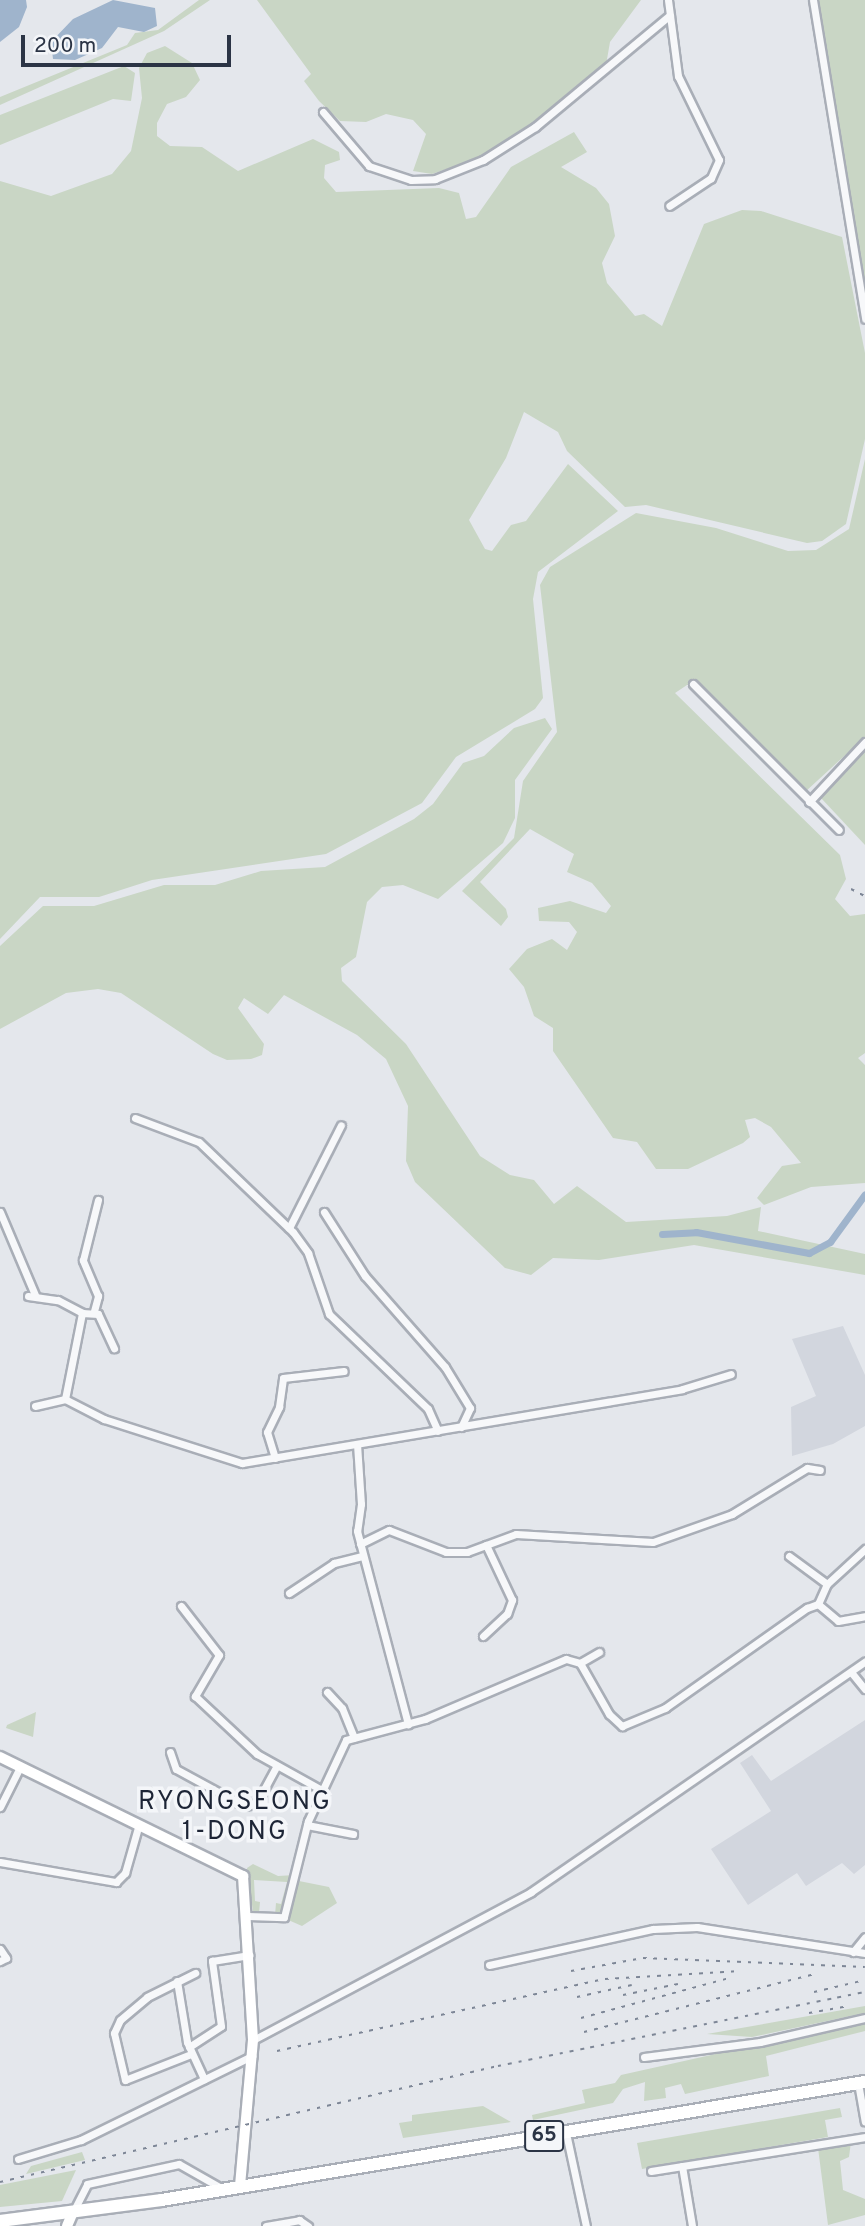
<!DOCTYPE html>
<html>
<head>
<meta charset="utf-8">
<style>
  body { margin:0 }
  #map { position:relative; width:865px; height:2226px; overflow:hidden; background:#e4e7ec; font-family:Overpass,sans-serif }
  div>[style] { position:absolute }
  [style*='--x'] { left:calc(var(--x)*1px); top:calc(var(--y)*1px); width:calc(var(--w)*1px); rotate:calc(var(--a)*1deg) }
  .built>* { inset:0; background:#d2d6de }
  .green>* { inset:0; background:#c9d6c5 }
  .water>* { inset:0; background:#9fb4cc }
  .canal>* { height:7px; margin:-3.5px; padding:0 3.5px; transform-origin:3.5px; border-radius:3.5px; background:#9fb4cc }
  .roads { filter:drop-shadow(2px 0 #a9aeb7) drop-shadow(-2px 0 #a9aeb7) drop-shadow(0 2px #a9aeb7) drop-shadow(0 -2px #a9aeb7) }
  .street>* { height:7px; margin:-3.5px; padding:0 3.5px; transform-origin:3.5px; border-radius:3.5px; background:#f7f8fa }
  .secondary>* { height:10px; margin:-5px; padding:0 5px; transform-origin:5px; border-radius:5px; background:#fff }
  .primary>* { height:12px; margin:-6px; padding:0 6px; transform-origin:6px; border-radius:6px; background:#fff }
  .rail>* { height:2px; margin-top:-1px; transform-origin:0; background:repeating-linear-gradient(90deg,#7d8696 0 3.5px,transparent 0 10.5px) }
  span { translate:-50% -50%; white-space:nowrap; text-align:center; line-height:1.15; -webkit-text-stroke:7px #f4f6f9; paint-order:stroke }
  .shield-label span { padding:2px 5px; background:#f4f6f9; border:2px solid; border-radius:5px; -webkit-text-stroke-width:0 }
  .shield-label { font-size:21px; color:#2b3445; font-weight:700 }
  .quarter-label { font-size:26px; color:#1d2536; letter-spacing:2px }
  .scale { position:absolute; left:21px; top:35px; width:210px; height:32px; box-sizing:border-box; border:4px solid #2b3445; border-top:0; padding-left:9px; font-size:21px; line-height:24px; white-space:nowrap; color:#2b3445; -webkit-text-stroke:5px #f4f6f9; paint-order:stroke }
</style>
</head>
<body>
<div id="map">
  <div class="built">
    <i style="clip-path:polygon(843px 1326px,865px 1375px,865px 1426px,833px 1444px,792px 1456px,791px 1407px,816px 1396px,792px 1339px)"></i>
    <i style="clip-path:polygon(865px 1720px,865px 1865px,854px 1874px,842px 1863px,806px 1886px,797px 1873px,748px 1905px,711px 1849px,771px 1811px,740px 1763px,752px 1755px,771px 1781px)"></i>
  </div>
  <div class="green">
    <i style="clip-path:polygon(199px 0,210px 0,164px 31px,0 105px,0 97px,127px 45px,135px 33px,158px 30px)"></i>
    <i style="clip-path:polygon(257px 0,641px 0,610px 42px,606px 65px,532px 125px,479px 158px,432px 174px,413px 171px,426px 134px,413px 120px,386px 114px,366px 122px,340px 121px,319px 101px,304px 81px,311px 74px)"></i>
    <i style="clip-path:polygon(816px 0,865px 0,865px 297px,821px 51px)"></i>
    <i style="clip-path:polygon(165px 46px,192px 63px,200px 80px,186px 97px,167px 104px,157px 123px,157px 136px,170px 146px,202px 147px,238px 171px,313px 139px,339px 152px,340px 160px,325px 165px,324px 178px,336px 192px,439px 188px,459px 193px,466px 219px,476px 217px,511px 167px,574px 132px,587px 152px,561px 167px,596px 188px,609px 204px,615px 236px,602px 263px,607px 283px,635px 316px,644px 314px,662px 326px,704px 224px,742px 210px,761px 211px,842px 237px,865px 353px,865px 439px,846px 524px,822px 541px,807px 543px,646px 505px,625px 507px,567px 451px,558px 432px,524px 412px,506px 458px,469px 520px,485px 549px,492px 551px,511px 525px,526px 521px,568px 464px,618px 511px,538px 572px,533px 599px,543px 698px,535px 709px,456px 757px,422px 803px,326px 854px,152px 880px,99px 897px,40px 897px,0 939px,0 181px,51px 196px,112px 174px,131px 151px,142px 98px,139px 68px,147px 53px)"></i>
    <i style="clip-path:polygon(124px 66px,135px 73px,131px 101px,113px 99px,0 145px,0 115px)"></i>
    <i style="clip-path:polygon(865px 459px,865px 737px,805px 792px,693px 681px,675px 693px,840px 855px,846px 879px,835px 899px,850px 916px,865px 914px,865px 1053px,858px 1058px,865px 1065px,865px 1183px,811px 1187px,764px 1205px,757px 1198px,782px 1166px,801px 1163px,771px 1127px,755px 1118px,745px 1120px,750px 1137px,743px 1143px,688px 1169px,656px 1169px,637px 1142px,613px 1138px,553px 1051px,553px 1028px,534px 1016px,524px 987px,509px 969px,527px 949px,552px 939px,567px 950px,577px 932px,569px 922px,539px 921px,538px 908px,570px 901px,606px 913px,611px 906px,592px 883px,567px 872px,574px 854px,530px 829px,480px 882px,506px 909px,508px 917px,501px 926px,462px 891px,514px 838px,523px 781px,557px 732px,540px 585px,550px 567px,636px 513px,716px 528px,788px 551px,816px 550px,849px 529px)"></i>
    <i style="clip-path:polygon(545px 718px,552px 729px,515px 780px,515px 818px,503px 843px,438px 899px,403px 885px,382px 887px,367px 902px,356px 957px,341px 968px,342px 981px,406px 1044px,480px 1156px,510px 1175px,534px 1180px,554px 1204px,577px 1186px,626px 1222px,727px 1216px,761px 1207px,758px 1231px,865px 1254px,865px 1275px,694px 1245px,599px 1260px,553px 1258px,531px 1275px,505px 1268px,415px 1182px,406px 1161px,408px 1106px,386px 1059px,357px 1035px,284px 995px,268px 1014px,244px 998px,238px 1008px,264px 1044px,262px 1055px,251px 1059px,227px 1060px,213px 1054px,121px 993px,98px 989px,66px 993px,0 1029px,0 946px,43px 906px,94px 906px,164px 885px,215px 885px,261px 871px,325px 867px,414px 819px,433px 804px,463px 763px,484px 756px,514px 728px)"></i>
    <i style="clip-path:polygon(865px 749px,865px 845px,821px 798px)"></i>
    <i style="clip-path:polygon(36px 1712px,33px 1737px,6px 1728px,7px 1725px)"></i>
    <i style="clip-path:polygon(253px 1864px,278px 1876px,295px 1875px,282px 1915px,275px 1915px,276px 1903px,281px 1904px,287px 1882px,254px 1880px,255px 1901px,260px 1902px,259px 1913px,253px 1912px,247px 1868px)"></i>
    <i style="clip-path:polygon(299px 1881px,329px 1887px,337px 1903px,302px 1926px,286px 1919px)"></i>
    <i style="clip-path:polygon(865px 2006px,865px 2013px,752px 2037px,707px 2034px)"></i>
    <i style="clip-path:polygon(865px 2021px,865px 2031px,766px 2056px,769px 2076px,685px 2094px,681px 2084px,665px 2088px,666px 2098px,644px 2101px,645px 2082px,623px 2089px,613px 2103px,533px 2120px,532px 2115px,585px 2103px,582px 2090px,615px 2083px,621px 2075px)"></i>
    <i style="clip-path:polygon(483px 2106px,511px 2122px,403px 2138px,399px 2123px,412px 2121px,412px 2115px)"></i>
    <i style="clip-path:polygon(840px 2108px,842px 2117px,825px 2120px,828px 2137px,642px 2169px,637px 2143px)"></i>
    <i style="clip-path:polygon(851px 2142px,849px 2157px,840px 2161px,843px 2190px,865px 2199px,865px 2215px,828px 2225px,818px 2148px)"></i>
    <i style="clip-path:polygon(82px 2152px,85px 2160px,26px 2174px,31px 2166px)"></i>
    <i style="clip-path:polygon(76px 2170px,62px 2201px,0 2207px,0 2185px)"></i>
  </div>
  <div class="water">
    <i style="clip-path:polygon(0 0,26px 0,27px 7px,19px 27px,0 42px)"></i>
    <i style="clip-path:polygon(113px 0,155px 8px,157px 26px,144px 32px,118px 27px,102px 48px,75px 60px,53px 59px,51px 42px,73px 19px)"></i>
  </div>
  <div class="canal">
    <i style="--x:662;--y:1234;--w:34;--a:-3"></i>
    <i style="--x:696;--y:1232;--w:115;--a:10.5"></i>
    <i style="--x:809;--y:1253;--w:24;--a:-28"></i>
    <i style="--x:830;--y:1242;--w:59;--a:-53.9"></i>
  </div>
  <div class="roads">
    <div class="street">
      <i style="--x:668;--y:0;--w:77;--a:82.5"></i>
      <i style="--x:678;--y:76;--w:93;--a:64"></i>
      <i style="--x:719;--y:160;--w:20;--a:114"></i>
      <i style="--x:711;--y:178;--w:50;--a:146.3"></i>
      <i style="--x:813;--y:0;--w:323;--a:80.7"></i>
      <i style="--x:323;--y:112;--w:71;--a:49.6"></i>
      <i style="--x:369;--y:166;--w:44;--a:18.4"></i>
      <i style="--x:411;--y:180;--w:24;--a:-2"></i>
      <i style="--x:435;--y:179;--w:52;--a:-21.6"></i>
      <i style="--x:483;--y:160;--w:62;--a:-32.4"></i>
      <i style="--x:535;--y:127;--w:175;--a:-39.7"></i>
      <i style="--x:693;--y:684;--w:206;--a:45"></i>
      <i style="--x:809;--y:802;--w:82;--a:-47"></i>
      <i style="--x:135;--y:1118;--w:68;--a:20.6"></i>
      <i style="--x:199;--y:1142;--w:130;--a:43.8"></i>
      <i style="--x:293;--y:1232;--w:26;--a:54"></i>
      <i style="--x:308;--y:1253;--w:65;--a:71"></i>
      <i style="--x:329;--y:1314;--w:137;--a:43.8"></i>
      <i style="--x:428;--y:1409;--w:24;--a:66"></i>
      <i style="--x:0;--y:1212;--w:90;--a:67.1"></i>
      <i style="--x:324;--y:1212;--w:76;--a:57.4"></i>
      <i style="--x:365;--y:1276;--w:121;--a:48.7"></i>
      <i style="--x:445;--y:1367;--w:48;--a:58.6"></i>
      <i style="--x:470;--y:1408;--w:21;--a:115"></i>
      <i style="--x:289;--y:1228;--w:115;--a:-63.2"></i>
      <i style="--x:28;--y:1296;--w:30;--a:8"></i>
      <i style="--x:58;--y:1300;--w:27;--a:28"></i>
      <i style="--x:94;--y:1311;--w:16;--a:-75"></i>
      <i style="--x:98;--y:1296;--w:39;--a:-113"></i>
      <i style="--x:83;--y:1260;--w:62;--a:-76"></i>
      <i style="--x:65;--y:1399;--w:88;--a:-78.8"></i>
      <i style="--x:82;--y:1313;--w:16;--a:4"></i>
      <i style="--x:98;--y:1314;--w:38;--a:65"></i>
      <i style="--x:35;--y:1406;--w:31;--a:-13"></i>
      <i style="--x:65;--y:1399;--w:44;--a:27.1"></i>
      <i style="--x:104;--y:1419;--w:145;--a:17.7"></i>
      <i style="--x:242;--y:1463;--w:446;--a:-9.5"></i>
      <i style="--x:682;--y:1389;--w:51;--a:-17"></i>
      <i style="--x:357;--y:1444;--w:60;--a:86.2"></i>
      <i style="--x:361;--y:1504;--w:27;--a:98"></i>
      <i style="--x:357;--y:1531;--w:200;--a:75.2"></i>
      <i style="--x:275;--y:1458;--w:27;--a:-107"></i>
      <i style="--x:267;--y:1432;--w:28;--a:-64"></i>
      <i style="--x:279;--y:1407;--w:29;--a:-82"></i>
      <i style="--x:283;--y:1378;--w:61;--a:-6.5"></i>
      <i style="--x:360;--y:1544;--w:32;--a:-26"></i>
      <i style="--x:389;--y:1530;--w:61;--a:21.1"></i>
      <i style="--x:446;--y:1552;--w:21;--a:0"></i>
      <i style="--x:467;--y:1552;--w:52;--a:-20.2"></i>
      <i style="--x:516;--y:1534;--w:137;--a:3.3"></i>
      <i style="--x:653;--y:1542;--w:84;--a:-19.5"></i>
      <i style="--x:732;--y:1514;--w:88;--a:-31.5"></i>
      <i style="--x:807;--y:1468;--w:13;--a:9"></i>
      <i style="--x:789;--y:1556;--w:47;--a:36.4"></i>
      <i style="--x:289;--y:1593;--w:54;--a:-33.7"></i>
      <i style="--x:334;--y:1563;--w:29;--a:-14"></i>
      <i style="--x:818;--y:1604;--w:22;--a:-66"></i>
      <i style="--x:827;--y:1584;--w:52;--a:-42.6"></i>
      <i style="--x:181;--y:1606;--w:62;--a:52.2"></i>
      <i style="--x:219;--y:1655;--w:48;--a:120.3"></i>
      <i style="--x:195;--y:1696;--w:85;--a:43.1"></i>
      <i style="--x:257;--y:1754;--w:72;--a:29.1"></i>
      <i style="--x:483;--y:1636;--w:33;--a:-43"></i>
      <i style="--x:507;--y:1614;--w:15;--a:-70"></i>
      <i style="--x:512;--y:1600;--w:61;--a:-115.3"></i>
      <i style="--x:580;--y:1663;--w:22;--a:-30"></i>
      <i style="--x:851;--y:1672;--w:22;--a:51"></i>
      <i style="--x:327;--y:1692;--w:22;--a:47"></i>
      <i style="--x:342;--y:1708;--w:32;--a:68"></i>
      <i style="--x:170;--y:1752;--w:18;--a:71"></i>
      <i style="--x:176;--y:1769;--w:77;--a:28.6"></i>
      <i style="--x:244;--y:1806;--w:12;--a:-9"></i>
      <i style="--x:256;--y:1804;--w:42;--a:-61.6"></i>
      <i style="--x:0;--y:1807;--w:45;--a:-63.4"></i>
      <i style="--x:307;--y:1825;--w:47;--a:11.1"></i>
      <i style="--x:0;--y:1862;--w:118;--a:9.8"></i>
      <i style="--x:116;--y:1882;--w:13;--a:-45"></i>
      <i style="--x:125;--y:1873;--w:51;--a:-74.1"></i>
      <i style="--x:248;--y:1916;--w:36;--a:2"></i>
      <i style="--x:284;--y:1917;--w:99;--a:-76"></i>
      <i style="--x:308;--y:1821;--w:89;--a:-64.9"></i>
      <i style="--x:346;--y:1740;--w:82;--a:-14.9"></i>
      <i style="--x:425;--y:1719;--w:153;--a:-23.1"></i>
      <i style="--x:566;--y:1659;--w:15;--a:16"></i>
      <i style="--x:580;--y:1663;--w:59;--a:60.4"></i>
      <i style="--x:609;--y:1714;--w:18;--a:43"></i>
      <i style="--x:622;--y:1726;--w:47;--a:-22.7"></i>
      <i style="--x:665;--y:1708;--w:174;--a:-35.2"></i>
      <i style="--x:807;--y:1608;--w:12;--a:-20"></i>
      <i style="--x:818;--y:1604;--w:26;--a:40"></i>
      <i style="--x:838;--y:1621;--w:27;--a:-10"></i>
      <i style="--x:0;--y:1949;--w:11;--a:56"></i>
      <i style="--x:6;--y:1958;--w:7;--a:153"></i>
      <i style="--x:853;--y:1952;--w:19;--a:-51"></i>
      <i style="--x:489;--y:1965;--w:168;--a:-12.4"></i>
      <i style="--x:653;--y:1929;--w:44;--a:-2.6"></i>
      <i style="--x:697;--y:1927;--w:170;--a:8.8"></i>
      <i style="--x:177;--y:1981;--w:62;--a:80.7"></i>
      <i style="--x:187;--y:2042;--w:41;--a:65.3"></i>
      <i style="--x:253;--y:2040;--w:315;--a:-28"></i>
      <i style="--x:531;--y:1892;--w:406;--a:-34.6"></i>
      <i style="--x:189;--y:2047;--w:38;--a:-33"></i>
      <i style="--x:221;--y:2026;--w:66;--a:-97.9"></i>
      <i style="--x:212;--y:1961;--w:38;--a:-9"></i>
      <i style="--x:191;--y:2054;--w:71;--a:158.5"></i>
      <i style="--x:125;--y:2080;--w:48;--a:-103.2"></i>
      <i style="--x:114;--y:2033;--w:14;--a:-65"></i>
      <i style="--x:120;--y:2020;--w:35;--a:-40"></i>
      <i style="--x:147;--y:1997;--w:54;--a:-26.6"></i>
      <i style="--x:644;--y:2057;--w:117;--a:-7.4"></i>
      <i style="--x:760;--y:2042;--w:108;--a:-12.9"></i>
      <i style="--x:858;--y:2083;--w:39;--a:80"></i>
      <i style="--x:566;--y:2133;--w:95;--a:77.9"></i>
      <i style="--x:18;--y:2159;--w:66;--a:-16.8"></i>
      <i style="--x:81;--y:2140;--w:191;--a:-26.2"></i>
      <i style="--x:682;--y:2166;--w:61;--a:80.5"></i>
      <i style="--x:651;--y:2171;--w:217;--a:-9"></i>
      <i style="--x:73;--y:2212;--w:31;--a:-63"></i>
      <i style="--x:87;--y:2184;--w:94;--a:-12.3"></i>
      <i style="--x:179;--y:2164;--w:51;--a:29.6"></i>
      <i style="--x:266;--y:2226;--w:34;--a:-10"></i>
      <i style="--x:299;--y:2220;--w:11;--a:34"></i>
    </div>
    <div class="secondary">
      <i style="--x:0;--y:1757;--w:271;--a:26.1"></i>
      <i style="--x:243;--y:1876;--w:164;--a:86.5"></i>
      <i style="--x:253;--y:2040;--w:148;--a:95.1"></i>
      <i style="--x:67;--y:2226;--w:15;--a:-67"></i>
    </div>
    <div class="primary">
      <i style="--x:0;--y:2221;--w:163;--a:-7.4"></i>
      <i style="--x:162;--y:2200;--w:713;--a:-9.53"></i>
    </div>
  </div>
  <div class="rail">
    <i style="--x:851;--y:889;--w:16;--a:27"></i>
    <i style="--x:571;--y:1971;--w:73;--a:-10.2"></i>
    <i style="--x:643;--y:1958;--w:222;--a:2.3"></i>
    <i style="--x:814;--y:1992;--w:52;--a:-13.2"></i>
    <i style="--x:623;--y:1995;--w:56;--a:-11.3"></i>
    <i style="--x:577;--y:1997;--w:56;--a:-12.3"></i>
    <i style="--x:809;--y:2013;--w:39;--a:-10"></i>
    <i style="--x:581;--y:2018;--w:157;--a:-15.1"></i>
    <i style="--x:584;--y:2032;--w:238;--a:-14.1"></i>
    <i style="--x:277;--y:2051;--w:336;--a:-12.4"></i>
    <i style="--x:605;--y:1979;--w:136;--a:-3.4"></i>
    <i style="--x:0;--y:2182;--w:511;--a:-13.11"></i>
    <i style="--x:498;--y:2066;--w:374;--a:-11.4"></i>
  </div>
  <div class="shield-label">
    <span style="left:544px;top:2136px">65</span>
  </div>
  <div class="quarter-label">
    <span style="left:235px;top:1818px">RYONGSEONG<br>1-DONG</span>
  </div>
  <div class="scale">200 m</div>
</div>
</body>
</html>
